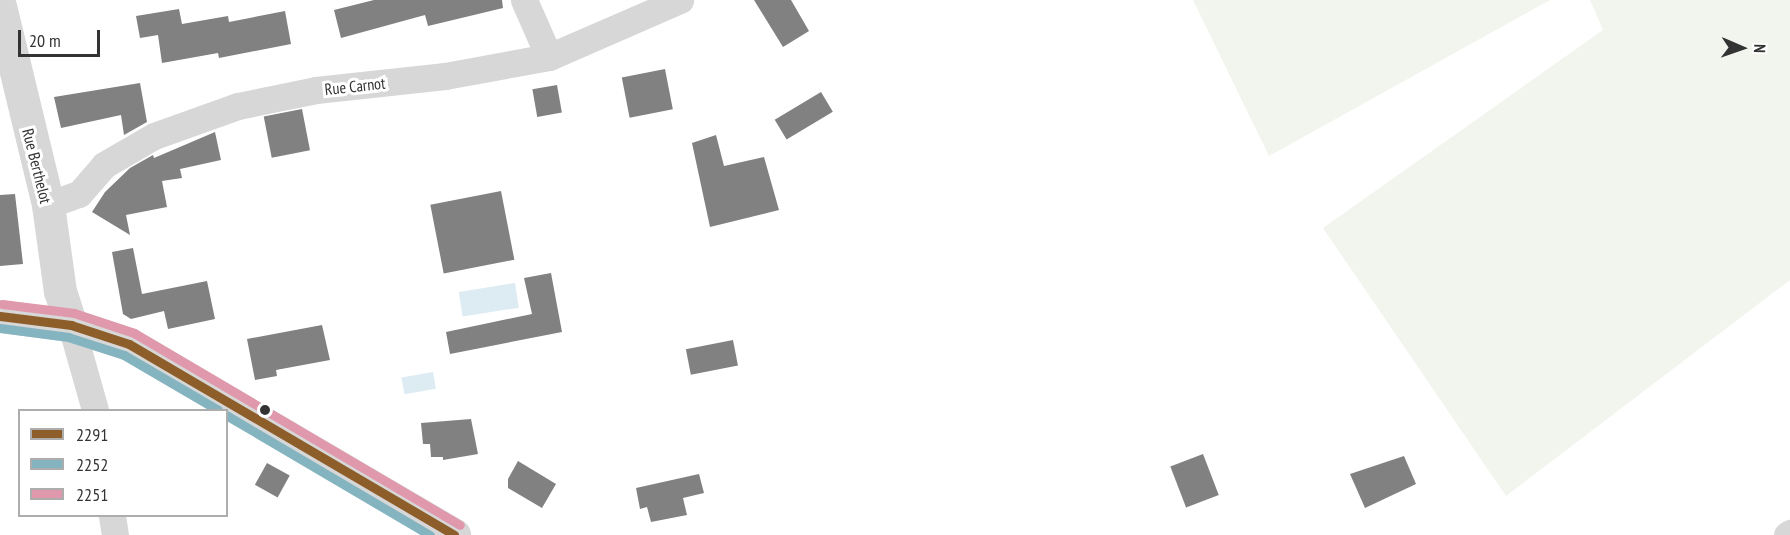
<!DOCTYPE html>
<html>
<head>
<meta charset="utf-8">
<style>
  body { margin:0 }
  #map { position:relative; width:1790px; height:535px; overflow:hidden; background:#fff; font-family:"PT Sans Narrow",sans-serif }
  div>[style] { position:absolute }
  [style*='--x'] { left:calc(var(--x)*1px); top:calc(var(--y)*1px); width:calc(var(--w)*1px); rotate:calc(var(--a)*1deg) }
  .green>* { inset:0; background:#f1f5ed }
  .water>* { inset:0; background:#ddebf3; transform-origin:0 0 }
  .building>* { inset:0; background:#818181; transform-origin:0 0 }
  .minor>* { height:27px; margin:-13.5px; padding:0 13.5px; transform-origin:13.5px; border-radius:13.5px; background:#d7d7d7 }
  .tertiary>* { height:33px; margin:-16.5px; padding:0 16.5px; transform-origin:16.5px; border-radius:16.5px; background:#d7d7d7 }
  .bus-1>* { height:9px; margin:-4.5px; padding:0 4.5px; transform-origin:4.5px; border-radius:4.5px; background:#8d5e2a }
  .bus-2>* { height:9px; margin:-4.5px; padding:0 4.5px; transform-origin:4.5px; border-radius:4.5px; background:#84b4bf }
  .bus-3>* { height:9px; margin:-4.5px; padding:0 4.5px; transform-origin:4.5px; border-radius:4.5px; background:#e099ac }
  .dots>* { width:16px; height:16px; translate:-50% -50%; box-sizing:border-box; border:3px solid #fff; border-radius:50% }
  span { translate:-50% -50%; white-space:nowrap; text-align:center; line-height:1.15; -webkit-text-stroke:6px #fff; paint-order:stroke }
  .street-label { font-size:16px; color:#333 }
  .legend { position:absolute; left:18px; top:409px; width:210px; height:108px; box-sizing:border-box; background:#fff; border:2px solid #adadad; margin:0; padding:8px 10px; list-style:none; font-size:18px; color:#333 }
  .legend li { display:flex; align-items:center; gap:12px; height:30px }
  .legend b { width:30px; border:2px solid #adadad }
  .north { position:absolute; left:1712px; top:18px; width:60px; height:60px; -webkit-text-stroke:4px #fff; paint-order:stroke; rotate:92deg; font-size:16px; font-weight:700; line-height:24px; text-align:center; color:#333 }
  .north::after { content:''; display:block; margin:auto; width:21px; height:27px; background:#333; clip-path:polygon(50% 0,100% 100%,50% 72%,0 100%) }
  .scale { position:absolute; left:18px; top:30px; width:82px; height:27px; box-sizing:border-box; border:3px solid #333; border-top:0; padding-left:8px; font-size:18px; line-height:21px; white-space:nowrap; color:#333; -webkit-text-stroke:4px #fff; paint-order:stroke }
</style>
</head>
<body>
<div id="map">
  <div class="green">
    <i style="clip-path:polygon(1193px 0,1550px 0,1269px 156px)"></i>
    <i style="clip-path:polygon(1590px 0,1790px 0,1790px 280px,1506px 496px,1323px 228px,1603px 30px)"></i>
  </div>
  <div class="water">
    <i style="left:515px;top:283px;width:25px;height:57px;rotate:81deg"></i>
    <i style="left:433px;top:372px;width:17px;height:32px;rotate:80deg"></i>
  </div>
  <div class="building">
    <i style="clip-path:polygon(374px 0,502px 0,503px 8px,428px 26px,425px 15px,341px 38px,334px 10px)"></i>
    <i style="clip-path:polygon(754px 0,791px 0,809px 31px,783px 47px)"></i>
    <i style="clip-path:polygon(179px 9px,182px 24px,228px 16px,229px 22px,285px 11px,291px 44px,219px 58px,218px 53px,162px 63px,158px 35px,140px 38px,136px 16px)"></i>
    <i style="left:665px;top:69px;width:41px;height:44px;rotate:79deg"></i>
    <i style="clip-path:polygon(140px 83px,147px 122px,124px 135px,121px 115px,61px 128px,54px 97px)"></i>
    <i style="left:557px;top:85px;width:28px;height:25px;rotate:80deg"></i>
    <i style="left:821px;top:92px;width:23px;height:54px;rotate:59deg"></i>
    <i style="left:302px;top:109px;width:42px;height:39px;rotate:79deg"></i>
    <i style="clip-path:polygon(215px 132px,221px 160px,180px 169px,182px 178px,162px 181px,167px 207px,126px 215px,130px 235px,92px 212px,105px 192px,130px 168px,153px 155px,154px 158px)"></i>
    <i style="clip-path:polygon(716px 135px,724px 166px,764px 157px,779px 210px,710px 227px,692px 143px)"></i>
    <i style="left:501px;top:191px;width:70px;height:72px;rotate:79deg"></i>
    <i style="clip-path:polygon(15px 194px,23px 264px,0 266px,0 195px)"></i>
    <i style="clip-path:polygon(133px 248px,142px 294px,207px 281px,215px 319px,168px 329px,164px 311px,131px 319px,123px 314px,112px 252px)"></i>
    <i style="clip-path:polygon(551px 273px,562px 332px,450px 354px,446px 332px,532px 314px,524px 278px)"></i>
    <i style="clip-path:polygon(322px 325px,330px 360px,276px 370px,277px 376px,255px 380px,247px 339px)"></i>
    <i style="left:733px;top:340px;width:26px;height:48px;rotate:79deg"></i>
    <i style="clip-path:polygon(471px 419px,478px 454px,443px 460px,443px 457px,431px 457px,430px 444px,423px 444px,421px 423px)"></i>
    <i style="left:1203px;top:454px;width:44px;height:35px;rotate:69deg"></i>
    <i style="clip-path:polygon(1404px 456px,1416px 484px,1365px 508px,1350px 474px)"></i>
    <i style="clip-path:polygon(518px 461px,556px 484px,542px 508px,508px 488px,508px 479px)"></i>
    <i style="left:267px;top:463px;width:26px;height:25px;rotate:29deg"></i>
    <i style="clip-path:polygon(699px 474px,704px 493px,683px 498px,687px 515px,651px 522px,647px 507px,640px 509px,636px 488px)"></i>
  </div>
  <div class="minor">
    <i style="--x:524;--y:0;--w:62;--a:66.3"></i>
    <i style="--x:48;--y:205;--w:33;--a:-20"></i>
    <i style="--x:79;--y:194;--w:38;--a:-49"></i>
    <i style="--x:104;--y:165;--w:58;--a:-30.1"></i>
    <i style="--x:154;--y:136;--w:89;--a:-19.7"></i>
    <i style="--x:238;--y:106;--w:80;--a:-11.6"></i>
    <i style="--x:316;--y:90;--w:130;--a:-6.2"></i>
    <i style="--x:445;--y:76;--w:106;--a:-10.4"></i>
    <i style="--x:549;--y:57;--w:143;--a:-23.5"></i>
    <i style="--x:71;--y:325;--w:88;--a:74.2"></i>
    <i style="--x:112;--y:516;--w:19;--a:81"></i>
    <i style="--x:1787;--y:535;--w:4;--a:-34"></i>
  </div>
  <div class="tertiary">
    <i style="--x:0;--y:6;--w:205;--a:76.4"></i>
    <i style="--x:48;--y:205;--w:87;--a:82.1"></i>
    <i style="--x:60;--y:291;--w:36;--a:72"></i>
    <i style="--x:0;--y:316;--w:72;--a:7.2"></i>
    <i style="--x:71;--y:325;--w:61;--a:18.1"></i>
    <i style="--x:129;--y:344;--w:377;--a:30.4"></i>
  </div>
  <div class="bus-1">
    <i style="--x:0;--y:316;--w:72;--a:7.2"></i>
    <i style="--x:71;--y:325;--w:61;--a:18.1"></i>
    <i style="--x:129;--y:344;--w:377;--a:30.4"></i>
  </div>
  <div class="bus-2">
    <i style="--x:0;--y:328;--w:69;--a:7.5"></i>
    <i style="--x:68;--y:337;--w:59;--a:17.8"></i>
    <i style="--x:124;--y:355;--w:109;--a:30.3"></i>
    <i style="--x:226;--y:415;--w:237;--a:30.5"></i>
  </div>
  <div class="bus-3">
    <i style="--x:2;--y:304;--w:73;--a:7.1"></i>
    <i style="--x:74;--y:313;--w:63;--a:18.4"></i>
    <i style="--x:134;--y:333;--w:378;--a:30.5"></i>
  </div>
  <div class="dots">
    <i style="left:265px;top:410px;background:#333"></i>
  </div>
  <div class="street-label">
    <span style="left:355px;top:86px;rotate:-6deg">Rue Carnot</span>
    <span style="left:37px;top:166px;rotate:76deg">Rue Berthelot</span>
  </div>
  <ul class="legend">
  <li><b style="height:8px;background:#8d5e2a"></b>2291</li>
  <li><b style="height:8px;background:#84b4bf"></b>2252</li>
  <li><b style="height:8px;background:#e099ac"></b>2251</li>
  </ul>
  <div class="north">N</div>
  <div class="scale">20 m</div>
</div>
</body>
</html>
